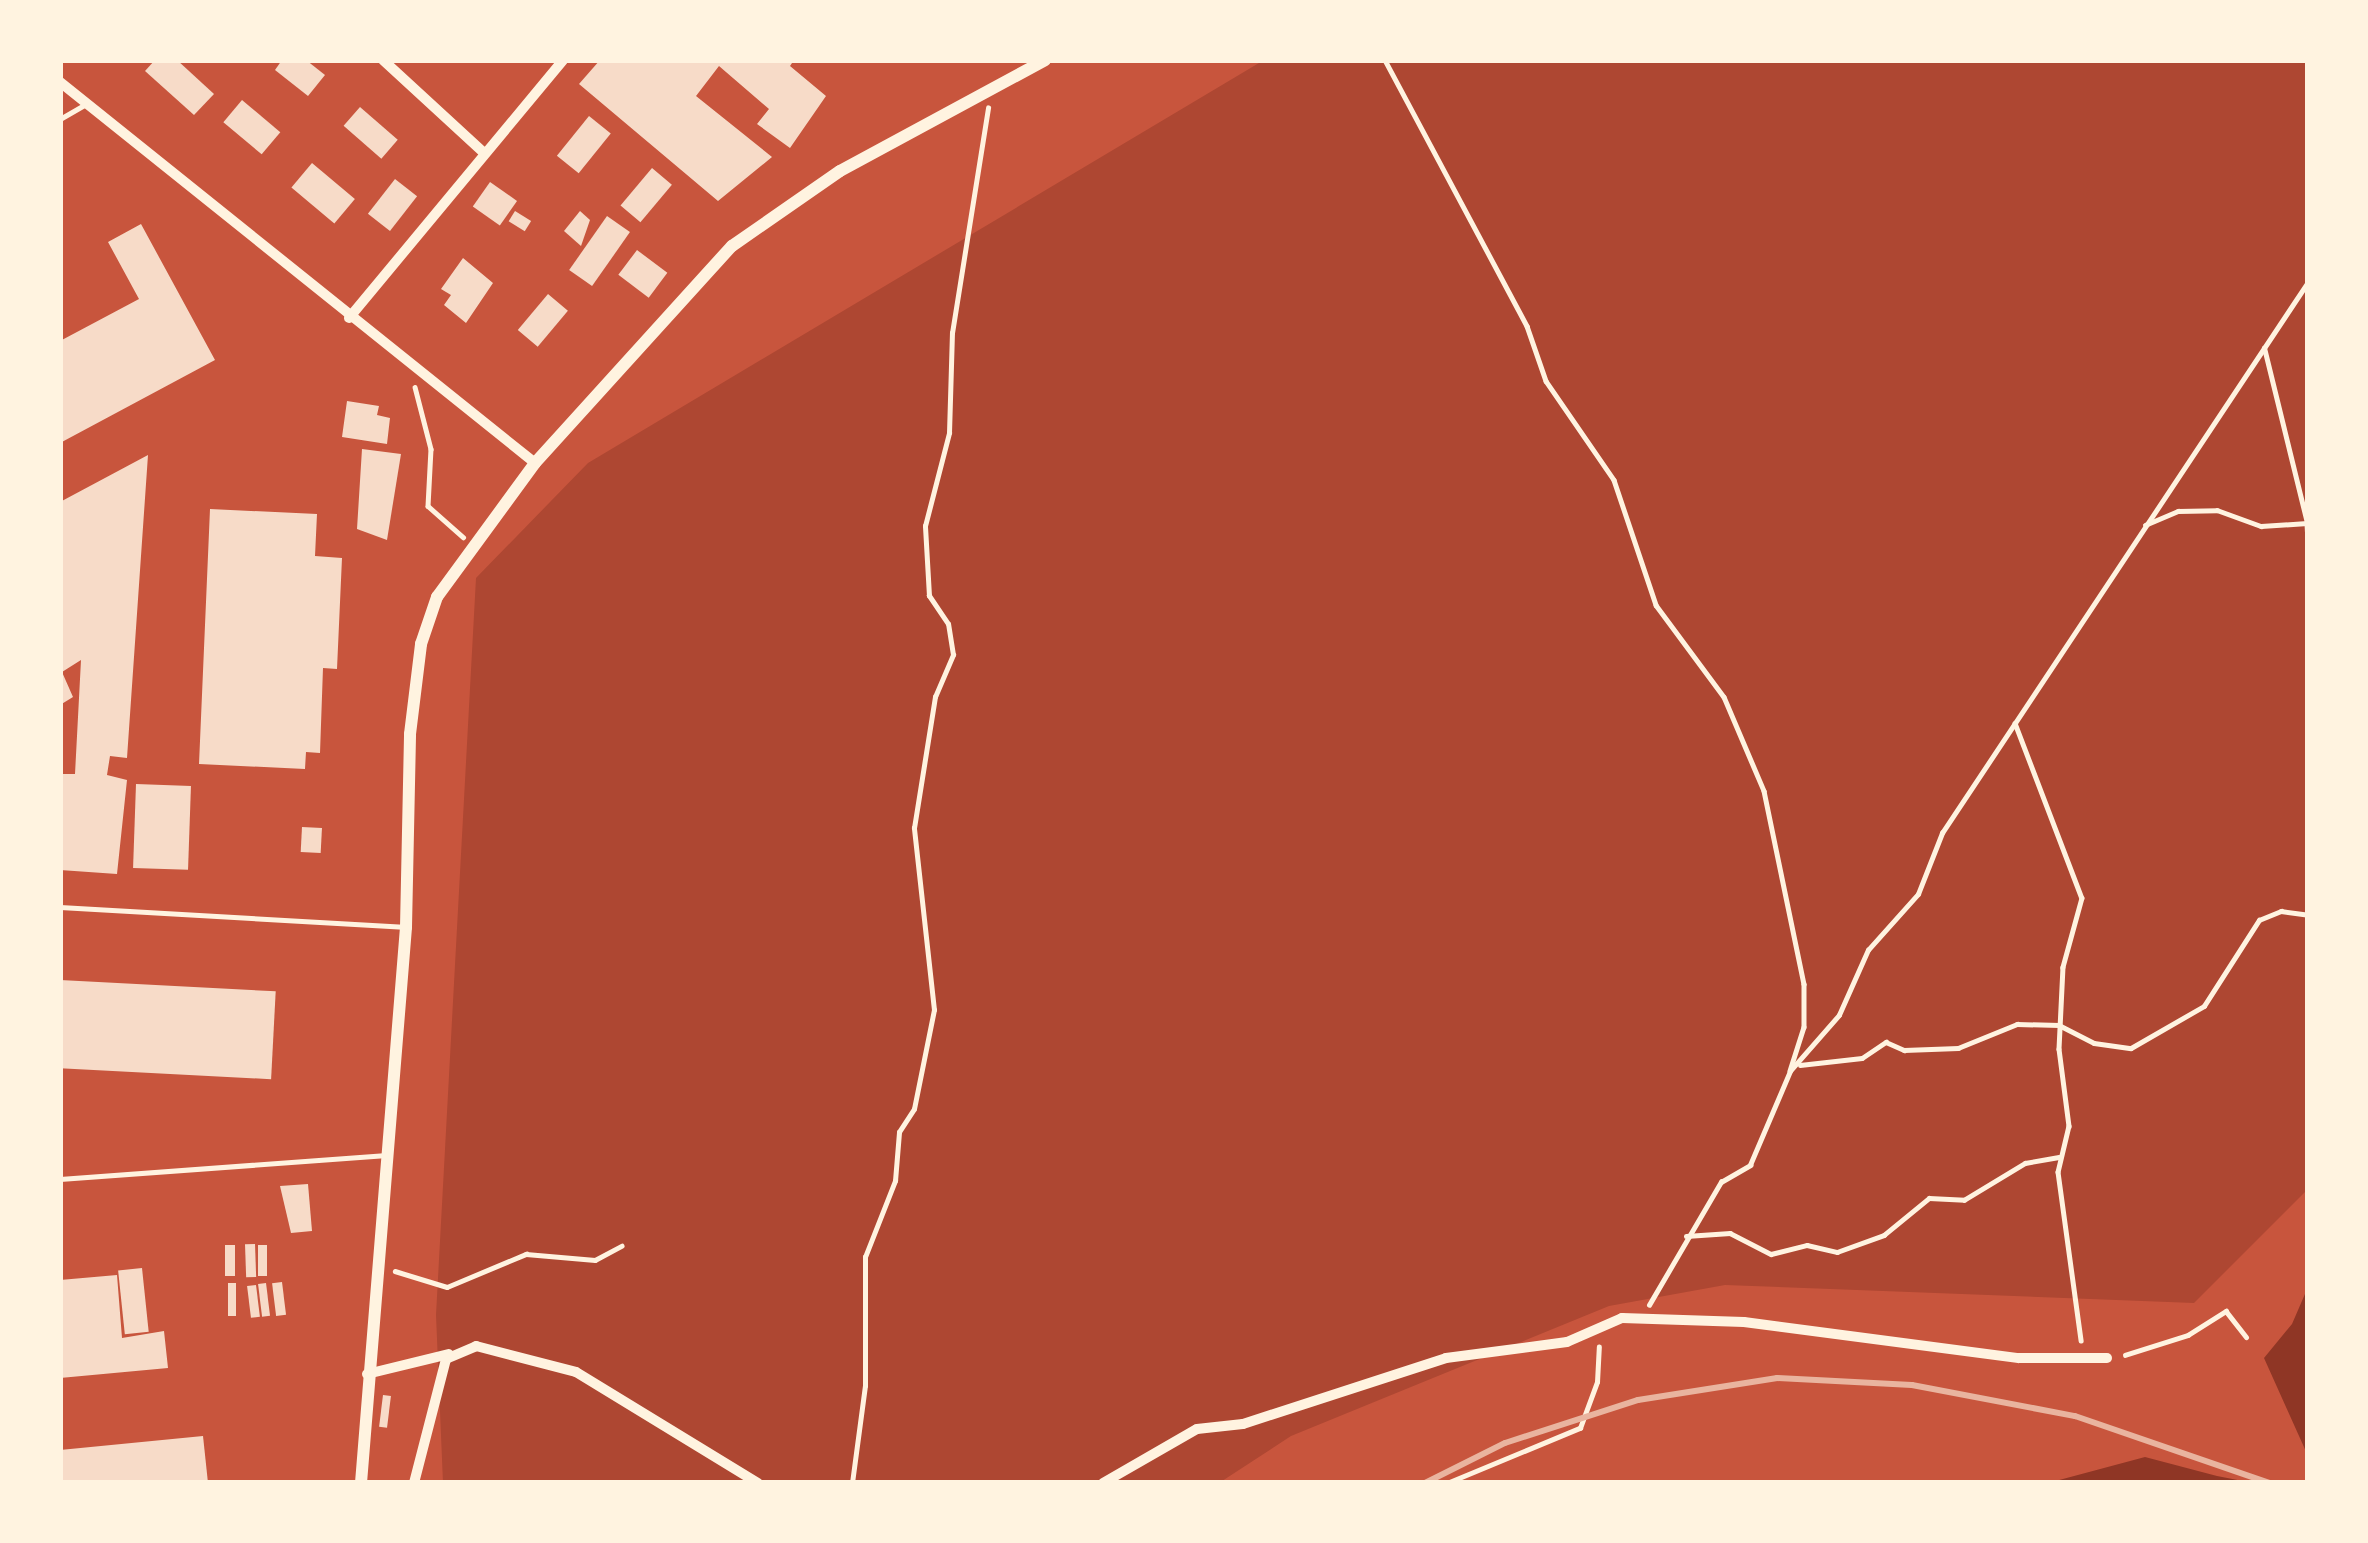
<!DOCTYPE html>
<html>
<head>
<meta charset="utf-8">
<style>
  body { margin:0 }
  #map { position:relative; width:2368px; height:1543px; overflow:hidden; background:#c8553d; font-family:"Roboto Condensed",sans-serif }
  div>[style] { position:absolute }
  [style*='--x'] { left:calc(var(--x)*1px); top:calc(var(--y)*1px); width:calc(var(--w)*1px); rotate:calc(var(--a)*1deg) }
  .green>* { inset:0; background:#ae4732 }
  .water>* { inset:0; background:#8f3625 }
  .building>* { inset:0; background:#f7dbc8; transform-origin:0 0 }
  .path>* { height:4.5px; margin:-2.25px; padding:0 2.25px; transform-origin:2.25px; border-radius:2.25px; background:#fff3e0 }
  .service>* { height:4.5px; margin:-2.25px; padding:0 2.25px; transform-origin:2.25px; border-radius:2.25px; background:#fff3e0 }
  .minor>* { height:10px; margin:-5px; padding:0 5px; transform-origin:5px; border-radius:5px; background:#fff3e0 }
  .tertiary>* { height:12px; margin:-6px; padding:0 6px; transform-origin:6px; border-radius:6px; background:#fff3e0 }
  .rail>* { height:6px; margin:-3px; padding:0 3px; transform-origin:3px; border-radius:3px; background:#e9b49f }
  span { translate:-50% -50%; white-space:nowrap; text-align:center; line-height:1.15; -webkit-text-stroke:10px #fff3e0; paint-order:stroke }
  .frame { position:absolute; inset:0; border:63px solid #fff3e0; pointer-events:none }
</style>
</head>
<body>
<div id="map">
  <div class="green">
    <i style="clip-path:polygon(1264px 60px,2308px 60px,2308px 1189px,2194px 1303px,1725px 1285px,1609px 1306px,1291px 1436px,1219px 1483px,443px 1483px,436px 1315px,476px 578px,588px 463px)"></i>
  </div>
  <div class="water">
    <i style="clip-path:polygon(2308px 1287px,2308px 1456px,2264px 1358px,2292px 1324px)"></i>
    <i style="clip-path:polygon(2145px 1457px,2217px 1476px,2253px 1483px,2048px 1483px)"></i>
  </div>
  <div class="building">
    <i style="clip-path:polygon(155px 60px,177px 60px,214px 94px,194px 115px,145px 71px)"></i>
    <i style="clip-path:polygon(282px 60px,306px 60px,325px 75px,308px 96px,275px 70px)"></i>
    <i style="clip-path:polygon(600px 60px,794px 60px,790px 66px,826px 96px,790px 148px,757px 124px,769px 109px,719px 66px,696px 96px,772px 157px,718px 201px,579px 84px)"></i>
    <i style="left:242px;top:100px;width:50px;height:29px;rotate:40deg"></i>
    <i style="left:360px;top:107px;width:50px;height:25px;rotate:41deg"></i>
    <i style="left:589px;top:116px;width:28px;height:51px;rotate:39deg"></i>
    <i style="left:312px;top:163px;width:56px;height:32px;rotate:40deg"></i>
    <i style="left:652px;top:168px;width:26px;height:49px;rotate:40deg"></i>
    <i style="left:395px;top:179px;width:28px;height:44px;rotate:38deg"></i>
    <i style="left:490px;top:182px;width:33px;height:30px;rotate:35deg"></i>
    <i style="left:515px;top:211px;width:19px;height:12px;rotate:32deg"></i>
    <i style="clip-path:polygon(580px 211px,590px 220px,581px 246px,564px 231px)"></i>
    <i style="left:607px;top:216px;width:28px;height:66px;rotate:35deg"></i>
    <i style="clip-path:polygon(141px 224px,215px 360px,60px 443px,60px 341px,139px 299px,108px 242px)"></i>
    <i style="left:637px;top:250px;width:38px;height:31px;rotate:37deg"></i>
    <i style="clip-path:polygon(463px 258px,493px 283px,466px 323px,444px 305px,451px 295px,441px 289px)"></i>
    <i style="left:548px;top:294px;width:26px;height:47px;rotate:40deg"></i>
    <i style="clip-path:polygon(347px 401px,379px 406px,377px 415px,390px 418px,387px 444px,342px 437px)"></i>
    <i style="clip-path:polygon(362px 449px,401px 454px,387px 540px,357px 529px)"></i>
    <i style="clip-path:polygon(148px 455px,127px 758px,110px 756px,107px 775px,127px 780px,117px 874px,60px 870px,60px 774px,75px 774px,81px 660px,62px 672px,73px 697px,60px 705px,60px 502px)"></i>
    <i style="clip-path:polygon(210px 509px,317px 514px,315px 556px,342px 558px,337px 669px,323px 668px,320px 753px,306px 752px,305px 769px,199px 764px)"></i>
    <i style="left:136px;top:784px;width:55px;height:84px;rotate:2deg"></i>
    <i style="left:302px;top:827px;width:20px;height:25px;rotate:3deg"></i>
    <i style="left:60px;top:980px;width:216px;height:88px;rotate:3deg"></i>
    <i style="clip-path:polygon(308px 1184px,312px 1231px,291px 1233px,280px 1186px)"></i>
    <i style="left:255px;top:1244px;width:33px;height:10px;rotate:88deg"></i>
    <i style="left:225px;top:1245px;width:10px;height:31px"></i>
    <i style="left:258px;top:1245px;width:9px;height:31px"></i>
    <i style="left:142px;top:1268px;width:64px;height:24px;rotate:84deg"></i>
    <i style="clip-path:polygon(117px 1275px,122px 1338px,164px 1331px,168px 1368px,60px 1378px,60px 1280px)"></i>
    <i style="left:282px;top:1282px;width:33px;height:10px;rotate:83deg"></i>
    <i style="left:228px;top:1283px;width:8px;height:33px"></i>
    <i style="left:266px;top:1283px;width:33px;height:8px;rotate:83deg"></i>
    <i style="left:256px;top:1285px;width:32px;height:9px;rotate:83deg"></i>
    <i style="left:383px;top:1395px;width:8px;height:32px;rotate:7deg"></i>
    <i style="clip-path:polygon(203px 1436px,208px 1483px,60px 1483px,60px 1450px)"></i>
  </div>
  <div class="path">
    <i style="--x:1385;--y:60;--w:302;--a:61.9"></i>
    <i style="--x:1527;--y:326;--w:58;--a:70.9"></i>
    <i style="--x:1546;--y:381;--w:120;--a:55.5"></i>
    <i style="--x:1614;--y:480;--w:132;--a:71.4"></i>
    <i style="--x:1656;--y:605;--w:114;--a:53.5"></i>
    <i style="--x:1724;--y:697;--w:102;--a:66.9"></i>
    <i style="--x:1764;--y:791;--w:197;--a:78.3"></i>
    <i style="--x:1804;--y:984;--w:43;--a:90"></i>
    <i style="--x:1804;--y:1027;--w:46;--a:107.7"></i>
    <i style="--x:415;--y:387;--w:64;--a:75.5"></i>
    <i style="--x:431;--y:449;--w:57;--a:93"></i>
    <i style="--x:428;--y:506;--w:47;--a:41.5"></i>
    <i style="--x:2307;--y:523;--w:22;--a:87"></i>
    <i style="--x:2145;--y:525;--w:36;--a:-23"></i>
    <i style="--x:2178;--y:511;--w:39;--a:-1"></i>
    <i style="--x:2217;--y:510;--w:47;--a:20"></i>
    <i style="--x:2261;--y:526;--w:46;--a:-3.7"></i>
    <i style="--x:2307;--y:523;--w:180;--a:-103.8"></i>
    <i style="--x:2015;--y:723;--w:187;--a:69.1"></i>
    <i style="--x:2082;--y:898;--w:72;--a:105.4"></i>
    <i style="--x:2063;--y:967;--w:82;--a:92.8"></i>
    <i style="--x:2059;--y:1049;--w:78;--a:82.6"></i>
    <i style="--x:2069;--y:1126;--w:47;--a:103.4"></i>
    <i style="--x:2058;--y:1172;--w:170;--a:82.2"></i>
    <i style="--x:1800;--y:1065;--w:62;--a:-6.4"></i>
    <i style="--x:1862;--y:1058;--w:29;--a:-34"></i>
    <i style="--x:1886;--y:1042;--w:20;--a:24"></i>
    <i style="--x:1904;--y:1050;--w:54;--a:-2.1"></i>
    <i style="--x:1958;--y:1048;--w:64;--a:-22.1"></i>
    <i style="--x:2017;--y:1024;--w:42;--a:1.4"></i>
    <i style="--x:2059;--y:1025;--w:39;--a:27"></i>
    <i style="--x:2094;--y:1043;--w:37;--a:8"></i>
    <i style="--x:2131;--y:1048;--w:84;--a:-29.9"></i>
    <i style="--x:2204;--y:1006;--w:102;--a:-57.4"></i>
    <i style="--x:2259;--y:920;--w:24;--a:-22"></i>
    <i style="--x:2281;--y:911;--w:27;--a:8"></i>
    <i style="--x:1686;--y:1236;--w:44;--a:-3.9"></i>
    <i style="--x:1730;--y:1233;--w:46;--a:27.1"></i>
    <i style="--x:1771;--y:1254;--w:37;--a:-14"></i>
    <i style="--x:1807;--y:1245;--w:31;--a:13"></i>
    <i style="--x:1837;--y:1252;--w:50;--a:-19.9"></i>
    <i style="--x:1884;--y:1235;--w:58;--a:-39.4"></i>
    <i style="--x:1929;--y:1198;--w:35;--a:3"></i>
    <i style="--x:1964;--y:1200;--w:71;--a:-31.2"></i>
    <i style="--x:2025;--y:1163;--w:34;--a:-10"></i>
    <i style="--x:395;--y:1271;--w:54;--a:17.1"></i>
    <i style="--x:447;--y:1287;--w:86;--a:-22.7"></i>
    <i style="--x:526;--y:1254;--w:69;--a:5"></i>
    <i style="--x:595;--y:1260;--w:30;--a:-28"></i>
    <i style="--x:1649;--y:1305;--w:143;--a:-59.7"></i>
    <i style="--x:1721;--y:1182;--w:34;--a:-30"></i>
    <i style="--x:1750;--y:1165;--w:102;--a:-66.9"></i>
    <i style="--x:1790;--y:1071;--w:74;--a:-48.8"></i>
    <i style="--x:1839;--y:1015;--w:71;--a:-66"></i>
    <i style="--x:1868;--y:950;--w:75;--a:-48.2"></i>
    <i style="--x:1918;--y:894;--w:66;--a:-68.5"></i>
    <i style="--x:1942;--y:833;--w:661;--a:-56.41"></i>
    <i style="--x:2125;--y:1355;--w:66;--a:-17.6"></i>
    <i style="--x:2188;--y:1335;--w:45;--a:-32.3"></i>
    <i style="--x:2226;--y:1311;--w:33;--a:52"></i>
    <i style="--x:852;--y:1483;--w:98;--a:-82.4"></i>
    <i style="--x:865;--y:1386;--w:129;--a:-90"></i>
    <i style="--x:865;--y:1257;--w:82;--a:-68.5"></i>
    <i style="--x:895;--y:1181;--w:49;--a:-85.3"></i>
    <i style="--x:899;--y:1132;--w:27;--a:-57"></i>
    <i style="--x:914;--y:1109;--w:101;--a:-78.6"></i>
    <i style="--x:934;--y:1010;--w:183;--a:-96.3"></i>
    <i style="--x:914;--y:828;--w:133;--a:-80.9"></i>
    <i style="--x:935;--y:697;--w:46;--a:-66.8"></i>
    <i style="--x:953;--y:655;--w:31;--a:-99"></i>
    <i style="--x:948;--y:624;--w:34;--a:-124"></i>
    <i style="--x:929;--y:596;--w:70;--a:-93.3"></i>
    <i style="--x:925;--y:526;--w:96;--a:-75.5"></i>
    <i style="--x:949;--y:433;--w:100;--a:-88.3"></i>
    <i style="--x:952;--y:333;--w:228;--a:-80.9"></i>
    <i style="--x:1447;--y:1483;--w:144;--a:-22.5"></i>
    <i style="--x:1580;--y:1428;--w:49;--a:-69.7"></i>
    <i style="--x:1597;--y:1382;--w:35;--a:-87"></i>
  </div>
  <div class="service">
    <i style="--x:60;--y:119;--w:30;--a:-30"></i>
    <i style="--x:60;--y:907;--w:343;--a:3.3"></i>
    <i style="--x:60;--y:1179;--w:324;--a:-4.2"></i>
  </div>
  <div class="minor">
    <i style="--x:383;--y:60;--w:137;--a:42.6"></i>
    <i style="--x:60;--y:82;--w:609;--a:38.73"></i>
    <i style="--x:349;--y:318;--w:335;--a:-50.3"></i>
    <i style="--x:367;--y:1374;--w:84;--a:-13.7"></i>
    <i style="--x:414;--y:1483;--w:128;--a:-75.5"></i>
    <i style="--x:446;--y:1359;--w:33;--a:-23"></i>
    <i style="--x:476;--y:1346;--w:103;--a:14.6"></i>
    <i style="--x:576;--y:1372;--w:213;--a:31.4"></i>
    <i style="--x:1103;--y:1483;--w:108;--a:-29.9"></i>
    <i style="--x:1197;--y:1429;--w:46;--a:-6.2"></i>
    <i style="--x:1243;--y:1424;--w:213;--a:-18"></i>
    <i style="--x:1446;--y:1358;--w:122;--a:-7.5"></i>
    <i style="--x:1567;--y:1342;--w:60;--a:-23.6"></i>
    <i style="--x:1622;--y:1318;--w:122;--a:1.9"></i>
    <i style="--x:1744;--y:1322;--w:277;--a:7.5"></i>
    <i style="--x:2019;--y:1358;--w:88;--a:0"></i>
  </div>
  <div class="tertiary">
    <i style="--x:361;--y:1483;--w:558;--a:-85.37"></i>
    <i style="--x:406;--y:927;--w:193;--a:-88.8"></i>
    <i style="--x:410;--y:734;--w:91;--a:-83"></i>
    <i style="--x:421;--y:644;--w:50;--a:-71.2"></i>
    <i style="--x:437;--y:597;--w:166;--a:-53.8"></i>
    <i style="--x:535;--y:463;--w:293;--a:-47.8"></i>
    <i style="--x:732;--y:246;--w:131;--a:-34.8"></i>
    <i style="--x:840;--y:171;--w:233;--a:-28.4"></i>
  </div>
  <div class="rail">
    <i style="--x:1425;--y:1483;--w:89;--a:-26.6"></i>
    <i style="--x:1505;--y:1443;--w:140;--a:-17.9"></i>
    <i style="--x:1638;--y:1400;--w:141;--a:-9"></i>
    <i style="--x:1777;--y:1378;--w:135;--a:3"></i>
    <i style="--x:1912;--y:1385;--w:166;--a:10.8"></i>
    <i style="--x:2075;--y:1416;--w:206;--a:19"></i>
  </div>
  <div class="frame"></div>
</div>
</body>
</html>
